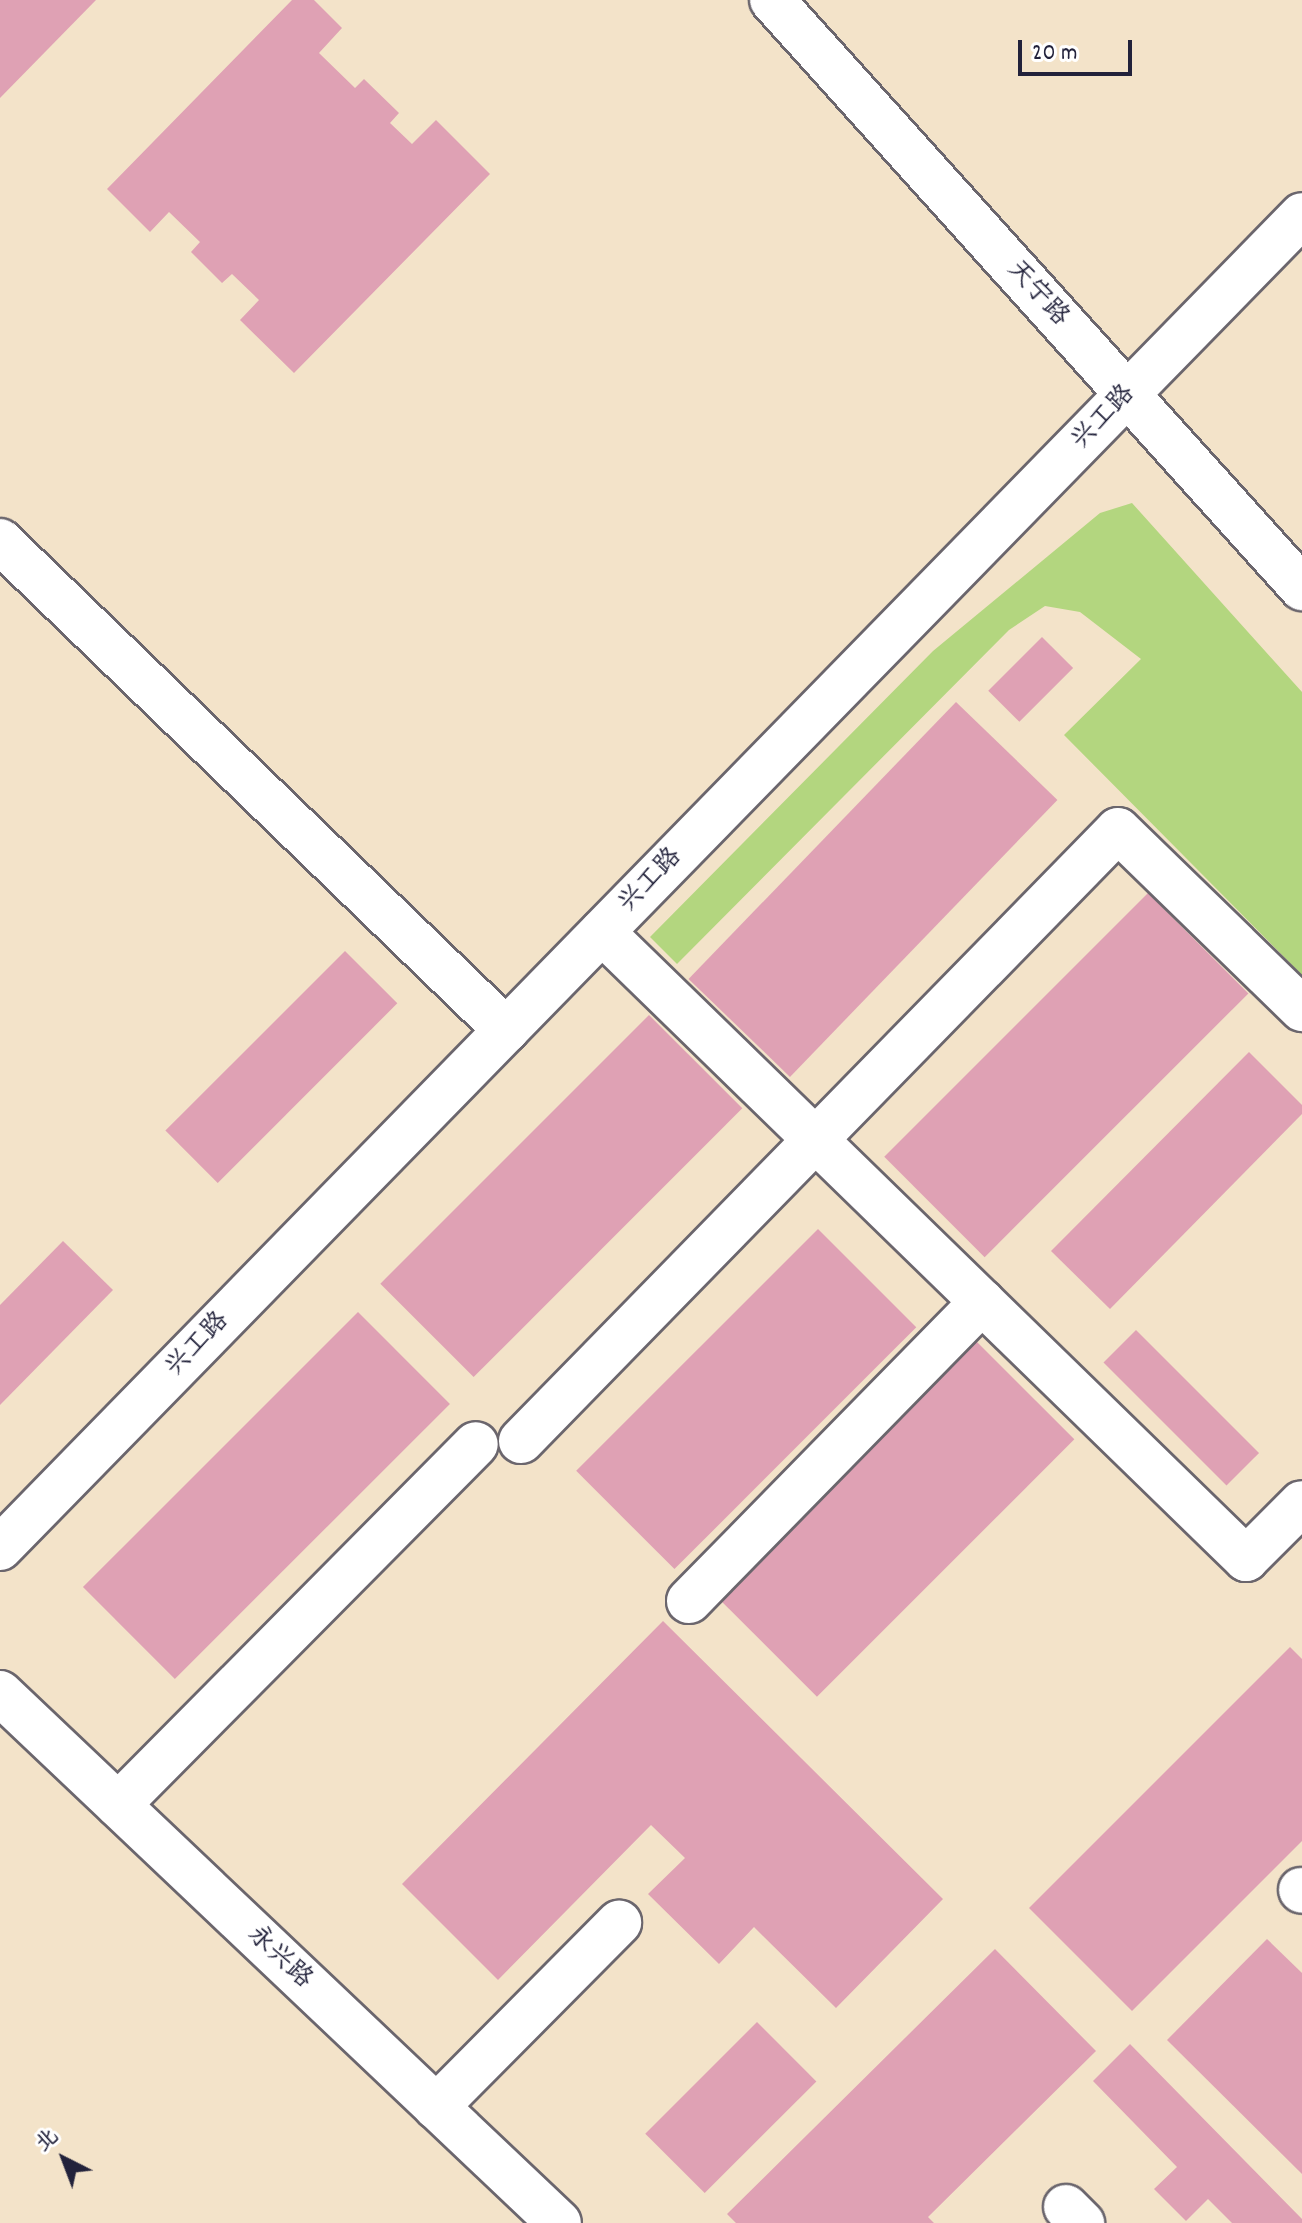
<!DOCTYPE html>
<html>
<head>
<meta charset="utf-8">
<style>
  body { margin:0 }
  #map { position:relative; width:1302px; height:2223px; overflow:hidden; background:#f3e3c9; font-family:Dekko,"LXGW WenKai TC",sans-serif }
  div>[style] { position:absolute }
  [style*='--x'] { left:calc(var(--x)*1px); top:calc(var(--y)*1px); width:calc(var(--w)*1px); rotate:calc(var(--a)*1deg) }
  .green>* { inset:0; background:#b3d67f }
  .building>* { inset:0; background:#dfa1b4; transform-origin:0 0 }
  .roads { filter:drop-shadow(2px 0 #6b666d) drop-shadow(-2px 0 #6b666d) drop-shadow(0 2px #6b666d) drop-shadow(0 -2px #6b666d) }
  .minor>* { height:44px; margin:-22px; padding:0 22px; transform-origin:22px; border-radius:22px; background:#fff }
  span { translate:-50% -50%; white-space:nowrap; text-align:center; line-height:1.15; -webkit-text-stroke:6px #fff; paint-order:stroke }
  .street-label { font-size:26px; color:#22223b }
  .north { position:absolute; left:24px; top:2119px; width:80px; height:80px; -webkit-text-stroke:6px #fff; paint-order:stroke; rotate:318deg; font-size:22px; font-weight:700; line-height:32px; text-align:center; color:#22223b }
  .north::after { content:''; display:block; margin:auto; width:28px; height:36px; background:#22223b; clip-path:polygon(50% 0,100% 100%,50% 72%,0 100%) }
  .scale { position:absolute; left:1018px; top:40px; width:114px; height:36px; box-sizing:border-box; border:4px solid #22223b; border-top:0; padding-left:10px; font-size:24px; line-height:28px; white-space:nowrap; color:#22223b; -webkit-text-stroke:6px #fff; paint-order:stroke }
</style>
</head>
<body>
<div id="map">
  <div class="green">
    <i style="clip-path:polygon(1132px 503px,1302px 692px,1302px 975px,1064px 735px,1141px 659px,1080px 612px,1045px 606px,1009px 630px,677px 964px,650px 937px,933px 651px,1100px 513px)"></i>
  </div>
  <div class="building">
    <i style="clip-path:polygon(0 0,96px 0,0 98px)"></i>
    <i style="clip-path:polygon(292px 0,314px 0,342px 28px,319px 53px,355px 88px,364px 79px,399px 113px,390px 123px,412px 144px,436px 120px,490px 174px,294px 373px,240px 320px,259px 300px,232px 274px,222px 283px,191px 252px,200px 242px,169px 212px,150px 232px,107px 189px)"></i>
    <i style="left:1042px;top:637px;width:44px;height:76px;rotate:45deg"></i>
    <i style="left:956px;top:702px;width:141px;height:385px;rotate:44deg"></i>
    <i style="left:1148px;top:893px;width:142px;height:373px;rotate:45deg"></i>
    <i style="left:345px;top:951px;width:74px;height:254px;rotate:45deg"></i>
    <i style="left:649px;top:1015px;width:132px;height:380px;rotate:45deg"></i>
    <i style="clip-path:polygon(1249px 1052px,1302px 1105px,1302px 1114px,1110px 1309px,1051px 1251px)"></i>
    <i style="left:818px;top:1229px;width:139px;height:342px;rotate:45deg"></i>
    <i style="clip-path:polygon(63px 1241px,113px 1290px,0 1405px,0 1305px)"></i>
    <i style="left:358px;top:1312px;width:130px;height:389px;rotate:45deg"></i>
    <i style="left:1136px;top:1330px;width:174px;height:46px;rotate:45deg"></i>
    <i style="left:969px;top:1334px;width:149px;height:364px;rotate:45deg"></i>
    <i style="clip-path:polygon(663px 1621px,943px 1899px,836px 2008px,754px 1927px,719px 1964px,648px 1894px,685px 1858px,651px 1825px,498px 1980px,402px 1884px)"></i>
    <i style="clip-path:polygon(1290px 1647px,1302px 1659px,1302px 1841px,1132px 2011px,1029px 1908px)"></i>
    <i style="clip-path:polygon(1267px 1939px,1302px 1973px,1302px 2174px,1167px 2040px)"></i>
    <i style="clip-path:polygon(995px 1949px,1096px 2051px,928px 2217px,934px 2223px,736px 2223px,727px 2214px)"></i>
    <i style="left:757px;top:2022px;width:84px;height:158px;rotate:45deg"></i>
    <i style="clip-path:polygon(1130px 2044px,1302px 2219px,1302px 2223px,1232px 2223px,1208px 2199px,1186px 2221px,1154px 2189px,1177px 2167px,1093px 2081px)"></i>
  </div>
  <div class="roads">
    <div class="minor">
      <i style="--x:772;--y:0;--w:792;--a:47.97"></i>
      <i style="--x:0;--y:541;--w:704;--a:44.02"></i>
      <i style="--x:602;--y:932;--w:899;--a:44.23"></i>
      <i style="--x:1246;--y:1559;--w:79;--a:-45"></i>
      <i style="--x:521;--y:1441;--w:854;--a:-45.66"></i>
      <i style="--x:1118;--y:830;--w:257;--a:44.2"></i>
      <i style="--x:0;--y:1548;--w:1863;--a:-45.67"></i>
      <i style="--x:689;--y:1601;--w:419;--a:-45.6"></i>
      <i style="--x:0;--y:1693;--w:770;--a:43.47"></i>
      <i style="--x:118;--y:1805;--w:508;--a:-45.24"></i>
      <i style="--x:1301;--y:1890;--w:1;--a:45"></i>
      <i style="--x:436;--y:2107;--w:260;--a:-45.2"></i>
      <i style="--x:1066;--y:2207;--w:23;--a:45"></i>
    </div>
  </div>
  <div class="street-label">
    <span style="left:1037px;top:294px;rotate:48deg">天宁路</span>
    <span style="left:1104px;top:418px;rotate:-46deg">兴工路</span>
    <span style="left:651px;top:881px;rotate:-46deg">兴工路</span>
    <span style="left:198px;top:1345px;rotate:-46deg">兴工路</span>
    <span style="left:279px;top:1958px;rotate:43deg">永兴路</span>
  </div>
  <div class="north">北</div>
  <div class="scale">20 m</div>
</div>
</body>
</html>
